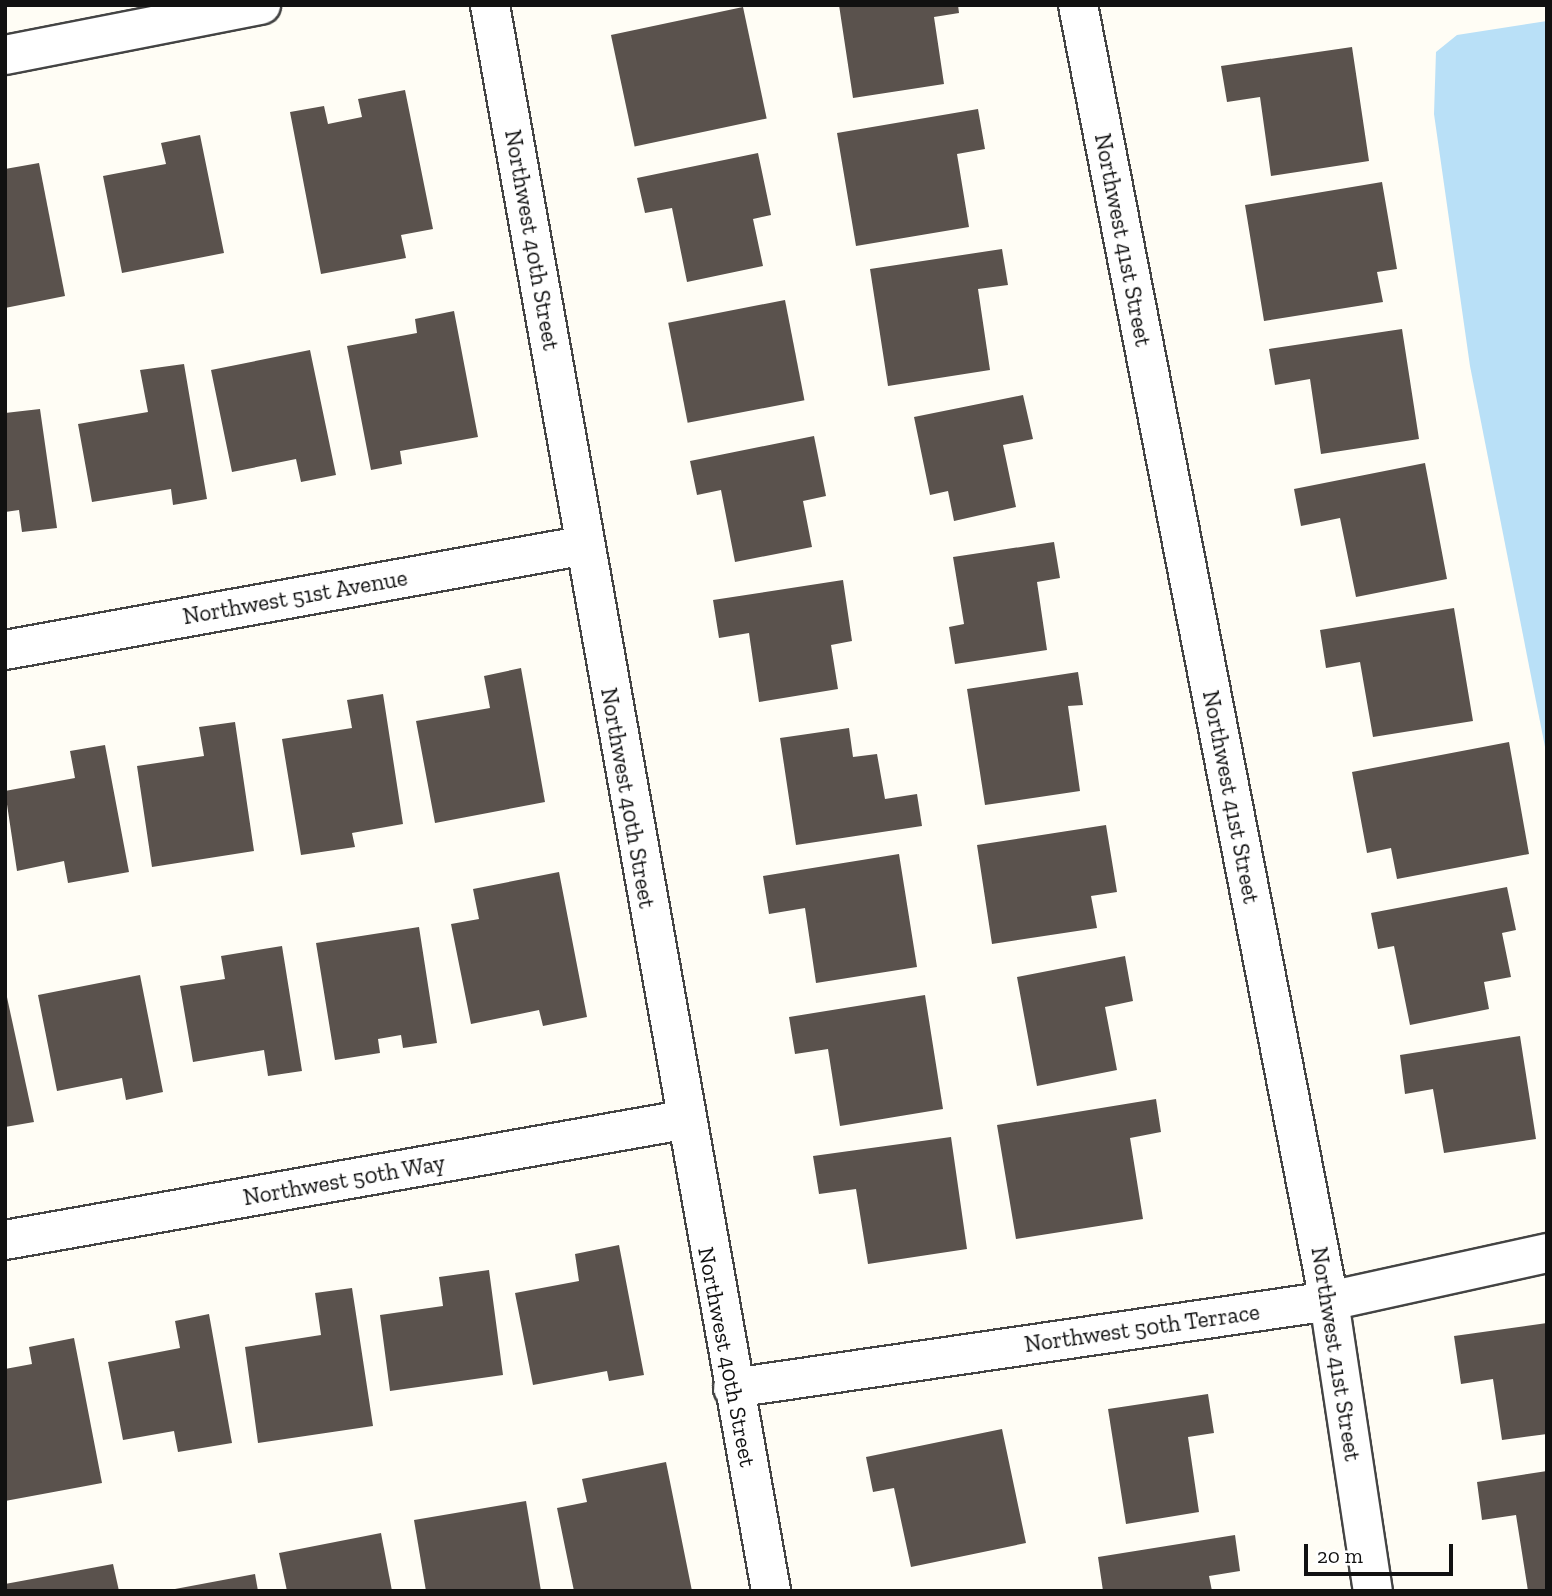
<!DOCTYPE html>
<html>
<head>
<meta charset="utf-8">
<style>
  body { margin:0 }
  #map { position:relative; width:1552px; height:1596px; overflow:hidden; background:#fffdf5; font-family:"Zilla Slab",serif }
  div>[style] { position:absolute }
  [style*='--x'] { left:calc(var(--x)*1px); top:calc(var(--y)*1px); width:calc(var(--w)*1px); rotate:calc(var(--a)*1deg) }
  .water>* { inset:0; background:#b9e0f7 }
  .building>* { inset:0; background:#5a524d; transform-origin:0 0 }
  .roads { filter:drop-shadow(2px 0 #444) drop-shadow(-2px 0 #444) drop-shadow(0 2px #444) drop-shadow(0 -2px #444) }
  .minor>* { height:38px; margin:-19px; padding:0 19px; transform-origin:19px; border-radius:19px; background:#fff }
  span { translate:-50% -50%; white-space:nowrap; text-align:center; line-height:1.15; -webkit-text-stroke:7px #fff; paint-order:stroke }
  .street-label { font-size:23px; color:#111 }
  .frame { position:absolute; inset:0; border:7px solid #111; pointer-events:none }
  .scale { position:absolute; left:1304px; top:1544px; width:149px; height:32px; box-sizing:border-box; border:4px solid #111; border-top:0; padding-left:9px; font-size:21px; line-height:24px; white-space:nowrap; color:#111; -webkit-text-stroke:5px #fff; paint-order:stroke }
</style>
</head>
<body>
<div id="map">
  <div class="water">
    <i style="clip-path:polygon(1547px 21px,1547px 757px,1470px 366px,1434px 114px,1436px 52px,1457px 35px)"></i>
  </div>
  <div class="building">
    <i style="clip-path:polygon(839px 5px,958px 5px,959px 13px,934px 17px,944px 84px,853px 98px)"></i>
    <i style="left:743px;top:7px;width:114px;height:135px;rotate:78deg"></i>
    <i style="clip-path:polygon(1352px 47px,1369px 161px,1271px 176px,1260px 97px,1227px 102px,1221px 66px)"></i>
    <i style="clip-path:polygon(405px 90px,433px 229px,401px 235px,406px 258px,321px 274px,290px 112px,324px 106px,328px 124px,362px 117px,358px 99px)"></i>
    <i style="clip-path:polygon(978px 109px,985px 149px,957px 154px,969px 227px,856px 246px,837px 133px)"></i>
    <i style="clip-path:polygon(200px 135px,224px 253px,122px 273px,103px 176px,166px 164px,161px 143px)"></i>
    <i style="clip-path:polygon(758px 153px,771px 215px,753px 219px,763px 266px,687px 282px,672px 208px,645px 213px,637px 178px)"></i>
    <i style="clip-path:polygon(39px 163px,65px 296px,5px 308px,5px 169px)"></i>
    <i style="clip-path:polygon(1382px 182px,1397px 269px,1377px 272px,1383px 302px,1264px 321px,1245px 205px)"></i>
    <i style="clip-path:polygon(1002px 249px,1008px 285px,978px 289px,990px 370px,888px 386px,870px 269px)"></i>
    <i style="left:785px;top:300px;width:102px;height:119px;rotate:79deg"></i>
    <i style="clip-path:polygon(454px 311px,478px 437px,400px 451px,402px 464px,371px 470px,347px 346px,417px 333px,415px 319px)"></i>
    <i style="clip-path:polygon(1402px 329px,1419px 439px,1321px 454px,1310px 379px,1275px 385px,1269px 349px)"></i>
    <i style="clip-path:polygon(310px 350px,336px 475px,301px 482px,296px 459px,232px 472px,211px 370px)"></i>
    <i style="clip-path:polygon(184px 364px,207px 499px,173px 505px,171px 489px,92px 502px,78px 424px,148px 412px,140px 370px)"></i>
    <i style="clip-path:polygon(1023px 395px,1033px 439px,1003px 445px,1016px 507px,954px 521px,948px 491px,930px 495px,914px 417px)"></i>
    <i style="clip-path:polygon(40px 409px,57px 528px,22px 532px,19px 510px,5px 512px,5px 413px)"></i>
    <i style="clip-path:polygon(814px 436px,826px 496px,803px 501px,812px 547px,735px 562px,721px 490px,697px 495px,690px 461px)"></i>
    <i style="clip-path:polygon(1425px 463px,1447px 579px,1356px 597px,1340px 518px,1301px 526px,1294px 489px)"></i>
    <i style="clip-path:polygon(1054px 542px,1060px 578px,1037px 582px,1047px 650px,955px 664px,949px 627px,964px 624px,953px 557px)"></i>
    <i style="clip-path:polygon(843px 580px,852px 641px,831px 645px,838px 689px,759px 702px,749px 633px,719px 638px,713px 600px)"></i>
    <i style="clip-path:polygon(1454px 608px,1473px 721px,1373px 737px,1360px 662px,1326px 668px,1320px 630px)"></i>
    <i style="clip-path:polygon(521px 668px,545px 802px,435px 823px,416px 721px,490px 708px,484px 676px)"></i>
    <i style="clip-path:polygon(1078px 672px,1083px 705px,1068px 706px,1080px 791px,985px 805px,967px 689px)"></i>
    <i style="clip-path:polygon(383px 694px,403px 824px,352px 833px,355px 847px,301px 855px,282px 739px,352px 728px,347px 700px)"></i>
    <i style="clip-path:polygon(235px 722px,254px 851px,152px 867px,137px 766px,204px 756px,199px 727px)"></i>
    <i style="clip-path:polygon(849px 728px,853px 757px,877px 754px,885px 799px,917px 794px,922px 826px,796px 845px,780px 738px)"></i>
    <i style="clip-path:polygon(1509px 742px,1529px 854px,1397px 879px,1391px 848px,1367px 853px,1352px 772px)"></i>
    <i style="clip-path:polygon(105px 745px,129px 872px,68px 883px,64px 861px,17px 871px,5px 791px,75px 778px,70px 751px)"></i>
    <i style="clip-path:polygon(1106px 825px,1117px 892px,1091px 896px,1097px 928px,992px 944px,977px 845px)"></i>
    <i style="clip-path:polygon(899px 854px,917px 967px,816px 983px,805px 908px,769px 914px,763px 876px)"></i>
    <i style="clip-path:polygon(559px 872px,587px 1017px,543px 1026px,539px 1010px,471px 1024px,451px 924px,479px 919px,473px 889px)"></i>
    <i style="clip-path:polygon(1507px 887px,1516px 930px,1502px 933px,1511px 977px,1484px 982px,1489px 1009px,1410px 1025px,1394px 946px,1378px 949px,1371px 913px)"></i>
    <i style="clip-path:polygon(419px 927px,437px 1043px,403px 1048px,401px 1035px,378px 1039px,380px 1053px,335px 1060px,316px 943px)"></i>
    <i style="clip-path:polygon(282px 946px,302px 1071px,268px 1076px,264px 1050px,193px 1062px,180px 986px,225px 979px,221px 956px)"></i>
    <i style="clip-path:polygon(1125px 956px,1133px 1001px,1105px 1007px,1117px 1070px,1037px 1086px,1017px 977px)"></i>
    <i style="clip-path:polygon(140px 975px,163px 1092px,126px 1100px,122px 1078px,57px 1091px,38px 995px)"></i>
    <i style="clip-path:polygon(5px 988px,34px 1122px,5px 1127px)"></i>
    <i style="clip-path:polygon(925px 995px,943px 1109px,840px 1126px,828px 1049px,795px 1054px,789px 1017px)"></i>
    <i style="clip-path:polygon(1520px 1036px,1536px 1139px,1444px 1153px,1433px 1089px,1405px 1094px,1400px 1055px)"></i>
    <i style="clip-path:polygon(1156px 1099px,1161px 1132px,1130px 1138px,1143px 1219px,1016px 1239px,997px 1125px)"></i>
    <i style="clip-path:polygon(951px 1137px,967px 1249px,868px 1264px,856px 1189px,819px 1194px,813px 1156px)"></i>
    <i style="clip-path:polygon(619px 1245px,644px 1375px,609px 1381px,607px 1371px,533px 1385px,515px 1293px,579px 1281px,575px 1254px)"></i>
    <i style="clip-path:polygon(489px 1270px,503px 1375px,390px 1391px,380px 1315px,443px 1306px,439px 1277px)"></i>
    <i style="clip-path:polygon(352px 1288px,373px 1426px,258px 1443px,245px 1347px,321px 1335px,315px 1293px)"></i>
    <i style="clip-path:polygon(209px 1314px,232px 1443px,178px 1452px,174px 1431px,123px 1440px,108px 1362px,180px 1348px,175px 1321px)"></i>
    <i style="clip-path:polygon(1547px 1323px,1547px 1434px,1502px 1440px,1493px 1379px,1461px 1384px,1454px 1336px)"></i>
    <i style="clip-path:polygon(74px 1338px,102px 1483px,5px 1501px,5px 1369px,32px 1364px,29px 1347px)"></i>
    <i style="clip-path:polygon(1208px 1394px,1214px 1433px,1188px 1437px,1199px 1512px,1126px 1524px,1108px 1409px)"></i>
    <i style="clip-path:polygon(1002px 1429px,1026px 1543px,911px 1567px,894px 1488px,873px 1492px,866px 1457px)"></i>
    <i style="clip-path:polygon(666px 1462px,692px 1591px,574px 1591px,557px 1508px,587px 1502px,582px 1479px)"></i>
    <i style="clip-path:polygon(1547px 1471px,1547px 1590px,1528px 1591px,1516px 1515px,1482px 1520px,1477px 1482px)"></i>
    <i style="clip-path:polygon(526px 1501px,541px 1591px,426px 1591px,414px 1520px)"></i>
    <i style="clip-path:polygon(381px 1533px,392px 1591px,287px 1591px,279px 1553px)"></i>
    <i style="clip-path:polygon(1235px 1535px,1240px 1571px,1209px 1576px,1212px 1591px,1103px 1591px,1098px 1557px)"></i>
    <i style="clip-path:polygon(113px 1564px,119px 1591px,6px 1591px,5px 1584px)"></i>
    <i style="clip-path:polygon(255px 1574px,258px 1591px,175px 1591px,175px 1589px)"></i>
  </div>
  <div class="roads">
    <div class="minor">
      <i style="--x:490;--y:5;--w:1611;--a:79.95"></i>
      <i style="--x:1078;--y:5;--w:1320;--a:79.04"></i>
      <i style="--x:1329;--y:1301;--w:293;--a:81.4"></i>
      <i style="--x:5;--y:55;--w:261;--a:-11.1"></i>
      <i style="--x:5;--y:650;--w:590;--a:-10.24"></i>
      <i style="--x:5;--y:1240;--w:689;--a:-10.04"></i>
      <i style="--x:733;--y:1388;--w:602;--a:-8.3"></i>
      <i style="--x:1329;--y:1301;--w:223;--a:-12.4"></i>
    </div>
  </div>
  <div class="street-label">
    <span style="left:532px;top:240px;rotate:80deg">Northwest 40th Street</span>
    <span style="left:1123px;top:240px;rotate:79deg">Northwest 41st Street</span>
    <span style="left:295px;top:597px;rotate:-10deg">Northwest 51st Avenue</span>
    <span style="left:1231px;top:797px;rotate:79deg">Northwest 41st Street</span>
    <span style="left:628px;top:798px;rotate:80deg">Northwest 40th Street</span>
    <span style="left:344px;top:1180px;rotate:-10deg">Northwest 50th Way</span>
    <span style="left:1142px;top:1328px;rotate:-8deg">Northwest 50th Terrace</span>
    <span style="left:1336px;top:1354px;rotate:81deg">Northwest 41st Street</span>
    <span style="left:727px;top:1357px;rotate:79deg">Northwest 40th Street</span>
  </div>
  <div class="frame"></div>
  <div class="scale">20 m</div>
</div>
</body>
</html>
